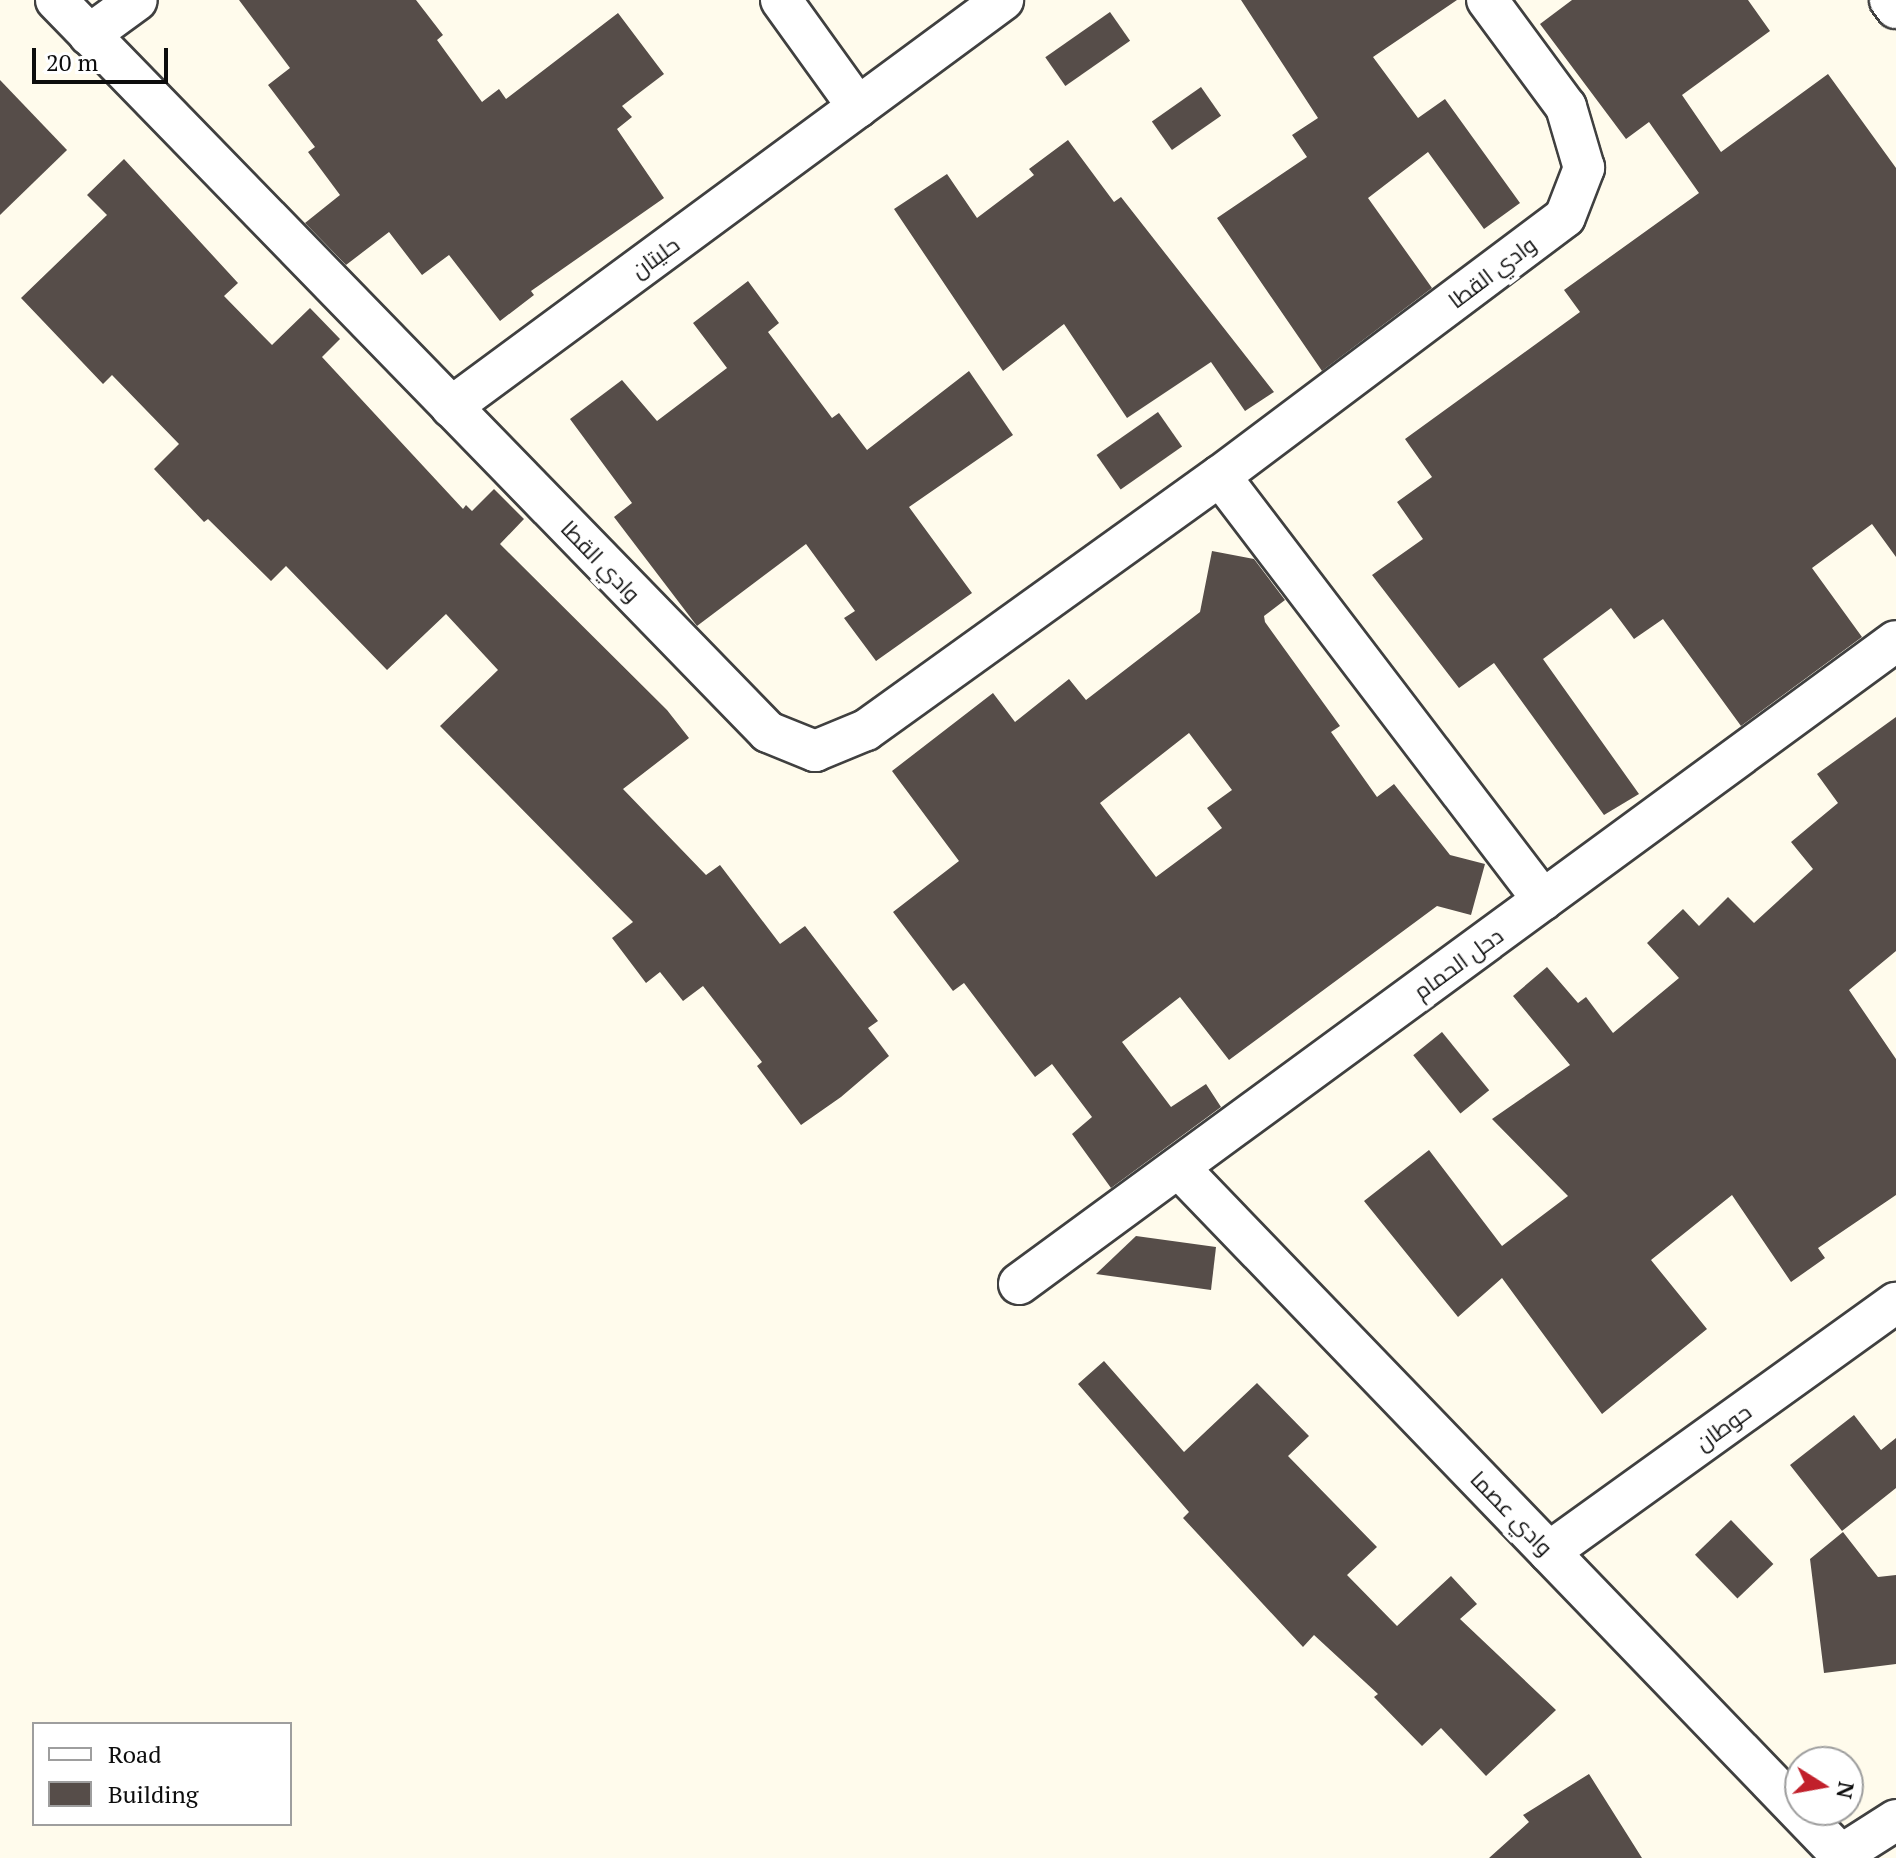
<!DOCTYPE html>
<html>
<head>
<meta charset="utf-8">
<style>
  body { margin:0 }
  #map { position:relative; width:1896px; height:1858px; overflow:hidden; background:#fffbec; font-family:"PT Serif",Cairo,serif }
  div>[style] { position:absolute }
  [style*='--x'] { left:calc(var(--x)*1px); top:calc(var(--y)*1px); width:calc(var(--w)*1px); rotate:calc(var(--a)*1deg) }
  .building>* { inset:0; background:#564d49; transform-origin:0 0 }
  .roads { filter:drop-shadow(2px 0 #404040) drop-shadow(-2px 0 #404040) drop-shadow(0 2px #404040) drop-shadow(0 -2px #404040) }
  .street>* { height:40px; margin:-20px; padding:0 20px; transform-origin:20px; border-radius:20px; background:#fff }
  span { translate:-50% -50%; white-space:nowrap; text-align:center; line-height:1.15; -webkit-text-stroke:8px #fff; paint-order:stroke }
  .street-label { font-size:22px; color:#0d0d0d }
  .legend { position:absolute; left:32px; top:1722px; width:260px; height:104px; box-sizing:border-box; background:#fff; border:2px solid #9e9e9e; margin:0; padding:10px 14px; list-style:none; font-size:24px; color:#0d0d0d }
  .legend li { display:flex; align-items:center; gap:16px; height:40px }
  .legend b { width:40px; border:2px solid #9e9e9e }
  .north { position:absolute; left:1784px; top:1746px; width:80px; height:80px; box-sizing:border-box; background:#fff; border:2px solid #9e9e9e; border-radius:50%; rotate:101deg; font-size:22px; font-weight:700; line-height:32px; text-align:center; color:#0d0d0d }
  .north::after { content:''; display:block; margin:auto; width:28px; height:36px; background:#c1202b; clip-path:polygon(50% 0,100% 100%,50% 72%,0 100%) }
  .scale { position:absolute; left:32px; top:48px; width:136px; height:36px; box-sizing:border-box; border:4px solid #0d0d0d; border-top:0; padding-left:10px; font-size:24px; line-height:28px; white-space:nowrap; color:#0d0d0d; -webkit-text-stroke:6px #fff; paint-order:stroke }
</style>
</head>
<body>
<div id="map">
  <div class="building">
    <i style="clip-path:polygon(239px 0,416px 0,443px 35px,437px 40px,482px 102px,499px 89px,506px 99px,618px 13px,664px 74px,622px 106px,632px 117px,617px 129px,664px 198px,531px 291px,534px 295px,500px 321px,449px 255px,422px 275px,389px 232px,346px 265px,305px 223px,340px 195px,308px 152px,315px 147px,268px 85px,290px 68px)"></i>
    <i style="clip-path:polygon(1241px 0,1457px 0,1373px 57px,1418px 118px,1445px 99px,1520px 203px,1484px 229px,1428px 152px,1368px 198px,1432px 288px,1322px 371px,1217px 218px,1307px 157px,1292px 135px,1318px 118px)"></i>
    <i style="clip-path:polygon(1572px 0,1748px 0,1770px 31px,1682px 95px,1721px 152px,1828px 74px,1896px 168px,1896px 557px,1872px 524px,1812px 568px,1862px 637px,1741px 726px,1663px 619px,1634px 639px,1611px 608px,1543px 659px,1639px 794px,1604px 815px,1494px 663px,1459px 688px,1372px 575px,1423px 539px,1397px 502px,1432px 477px,1405px 439px,1580px 312px,1564px 290px,1699px 193px,1649px 122px,1626px 139px,1540px 24px)"></i>
    <i style="left:1110px;top:12px;width:35px;height:79px;rotate:55deg"></i>
    <i style="clip-path:polygon(0 80px,67px 150px,0 215px)"></i>
    <i style="left:1201px;top:87px;width:35px;height:60px;rotate:55deg"></i>
    <i style="clip-path:polygon(1068px 140px,1114px 202px,1121px 197px,1274px 392px,1245px 411px,1211px 362px,1127px 418px,1064px 324px,1003px 371px,894px 209px,947px 174px,977px 218px,1034px 175px,1029px 169px)"></i>
    <i style="clip-path:polygon(124px 159px,238px 283px,224px 296px,272px 345px,310px 308px,340px 339px,322px 357px,463px 509px,466px 505px,472px 511px,494px 489px,524px 519px,500px 544px,667px 710px,689px 738px,623px 789px,706px 875px,720px 865px,780px 944px,805px 926px,878px 1021px,868px 1028px,889px 1056px,841px 1097px,801px 1125px,757px 1066px,762px 1062px,703px 986px,683px 1001px,660px 972px,646px 983px,612px 938px,633px 922px,440px 726px,498px 670px,446px 614px,387px 670px,286px 566px,271px 581px,208px 519px,204px 522px,154px 469px,179px 444px,112px 375px,103px 384px,21px 298px,107px 215px,87px 195px)"></i>
    <i style="clip-path:polygon(748px 281px,779px 323px,768px 332px,832px 418px,839px 413px,867px 450px,969px 371px,1013px 435px,909px 507px,972px 593px,876px 661px,844px 618px,855px 611px,806px 544px,697px 626px,614px 517px,632px 503px,570px 419px,622px 380px,657px 421px,727px 368px,693px 323px)"></i>
    <i style="left:1158px;top:412px;width:42px;height:75px;rotate:55deg"></i>
    <i style="clip-path:polygon(evenodd,1212px 551px,1254px 559px,1285px 600px,1264px 616px,1265px 622px,1340px 726px,1331px 732px,1377px 797px,1394px 784px,1450px 855px,1485px 864px,1471px 915px,1437px 906px,1229px 1060px,1180px 997px,1122px 1042px,1171px 1107px,1206px 1084px,1221px 1107px,1111px 1188px,1072px 1134px,1092px 1117px,1052px 1064px,1035px 1077px,964px 983px,953px 991px,893px 912px,959px 861px,892px 771px,993px 693px,1015px 722px,1069px 679px,1086px 700px,1200px 612px,1212px 551px,1189px 733px,1232px 790px,1207px 808px,1222px 828px,1156px 877px,1100px 803px,1189px 733px)"></i>
    <i style="clip-path:polygon(1896px 717px,1896px 951px,1849px 990px,1896px 1059px,1896px 1195px,1818px 1248px,1825px 1258px,1791px 1282px,1732px 1195px,1651px 1260px,1707px 1329px,1602px 1414px,1502px 1278px,1458px 1317px,1364px 1201px,1429px 1150px,1502px 1246px,1568px 1196px,1492px 1119px,1570px 1065px,1513px 996px,1547px 967px,1578px 1003px,1586px 997px,1613px 1033px,1679px 978px,1647px 943px,1683px 909px,1699px 926px,1728px 897px,1754px 923px,1813px 869px,1791px 842px,1838px 803px,1817px 774px)"></i>
    <i style="left:1442px;top:1032px;width:75px;height:37px;rotate:51deg"></i>
    <i style="clip-path:polygon(1136px 1236px,1216px 1247px,1211px 1290px,1096px 1274px)"></i>
    <i style="clip-path:polygon(1104px 1361px,1184px 1452px,1257px 1383px,1309px 1436px,1288px 1456px,1377px 1547px,1347px 1575px,1397px 1626px,1451px 1576px,1477px 1604px,1460px 1619px,1556px 1710px,1486px 1776px,1441px 1728px,1422px 1746px,1374px 1697px,1378px 1694px,1314px 1635px,1303px 1647px,1183px 1518px,1189px 1512px,1078px 1384px)"></i>
    <i style="clip-path:polygon(1854px 1415px,1881px 1450px,1896px 1438px,1896px 1488px,1842px 1531px,1790px 1465px)"></i>
    <i style="left:1731px;top:1520px;width:61px;height:50px;rotate:46deg"></i>
    <i style="clip-path:polygon(1843px 1532px,1878px 1577px,1896px 1575px,1896px 1664px,1824px 1673px,1810px 1559px)"></i>
    <i style="clip-path:polygon(1589px 1774px,1642px 1858px,1489px 1858px,1529px 1822px,1523px 1815px)"></i>
  </div>
  <div class="roads">
    <div class="street">
      <i style="--x:56;--y:0;--w:1021;--a:45.79"></i>
      <i style="--x:768;--y:732;--w:51;--a:22"></i>
      <i style="--x:815;--y:751;--w:55;--a:-22.4"></i>
      <i style="--x:866;--y:730;--w:436;--a:-35.7"></i>
      <i style="--x:1220;--y:476;--w:431;--a:-36.9"></i>
      <i style="--x:1565;--y:217;--w:53;--a:-68.8"></i>
      <i style="--x:1584;--y:168;--w:64;--a:-106.4"></i>
      <i style="--x:1566;--y:107;--w:133;--a:-126.4"></i>
      <i style="--x:781;--y:0;--w:132;--a:54.3"></i>
      <i style="--x:1890;--y:0;--w:10;--a:53"></i>
      <i style="--x:89;--y:35;--w:59;--a:-36.1"></i>
      <i style="--x:451;--y:407;--w:686;--a:-36.4"></i>
      <i style="--x:1220;--y:476;--w:533;--a:52.7"></i>
      <i style="--x:1179;--y:1168;--w:958;--a:46.06"></i>
      <i style="--x:1019;--y:1284;--w:1087;--a:-36.25"></i>
      <i style="--x:1549;--y:1552;--w:427;--a:-35.7"></i>
      <i style="--x:1841;--y:1855;--w:65;--a:-32.5"></i>
    </div>
  </div>
  <div class="street-label">
    <span style="left:655px;top:257px;rotate:-36deg">حليتان</span>
    <span style="left:1492px;top:272px;rotate:-37deg">وادي القطا</span>
    <span style="left:601px;top:561px;rotate:46deg">وادي القطا</span>
    <span style="left:1458px;top:963px;rotate:-36deg">دحل الحمام</span>
    <span style="left:1723px;top:1427px;rotate:-36deg">حوطان</span>
    <span style="left:1512px;top:1513px;rotate:46deg">وادي عصما</span>
  </div>
  <ul class="legend">
  <li><b style="height:10px;background:#fff"></b>Road</li>
  <li><b style="height:22px;background:#564d49"></b>Building</li>
  </ul>
  <div class="north">N</div>
  <div class="scale">20 m</div>
</div>
</body>
</html>
